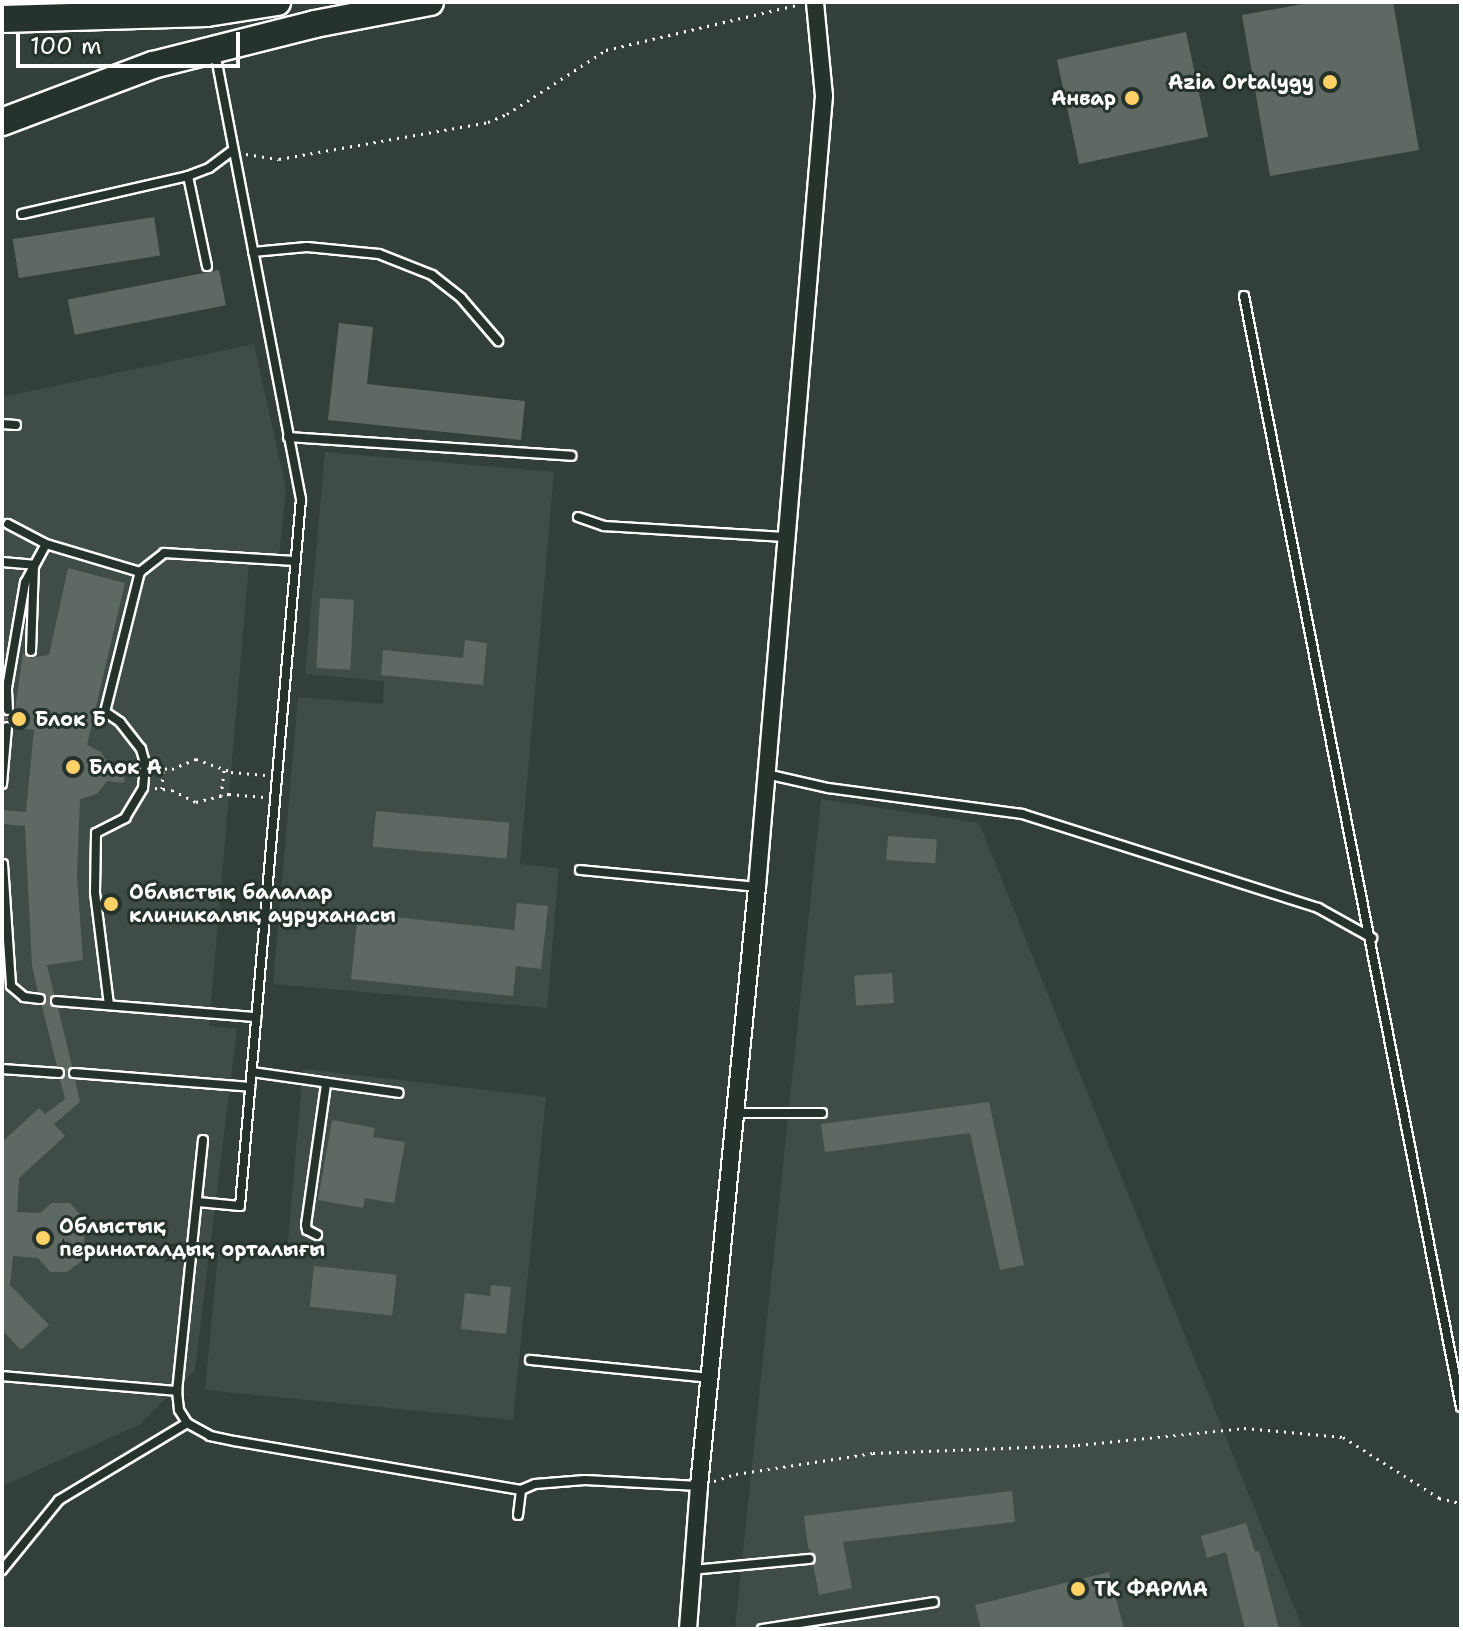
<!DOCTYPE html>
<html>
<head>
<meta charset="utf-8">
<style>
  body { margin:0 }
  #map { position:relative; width:1463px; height:1631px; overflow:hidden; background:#333f3a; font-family:"Shantell Sans",sans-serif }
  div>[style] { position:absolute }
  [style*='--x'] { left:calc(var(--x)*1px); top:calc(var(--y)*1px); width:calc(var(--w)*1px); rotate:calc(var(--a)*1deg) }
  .built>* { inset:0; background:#404c47 }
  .building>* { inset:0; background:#5f6964; transform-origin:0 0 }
  .path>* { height:3px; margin-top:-1.5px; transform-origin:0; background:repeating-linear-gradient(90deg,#fff 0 2px,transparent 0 8px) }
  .roads { filter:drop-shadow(2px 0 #fff) drop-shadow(-2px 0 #fff) drop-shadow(0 2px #fff) drop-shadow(0 -2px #fff) }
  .lane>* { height:8px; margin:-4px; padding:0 4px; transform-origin:4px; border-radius:4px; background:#26332d }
  .street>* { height:16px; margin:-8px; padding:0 8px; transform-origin:8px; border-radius:8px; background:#26332d }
  .primary>* { height:26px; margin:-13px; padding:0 13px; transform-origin:13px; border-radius:13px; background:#26332d }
  .dots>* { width:22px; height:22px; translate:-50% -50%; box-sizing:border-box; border:4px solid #26332d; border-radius:50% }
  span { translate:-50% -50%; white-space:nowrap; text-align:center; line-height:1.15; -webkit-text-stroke:6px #26332d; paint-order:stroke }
  .poi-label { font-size:20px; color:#fff; font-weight:700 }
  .right { translate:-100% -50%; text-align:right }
  .left { translate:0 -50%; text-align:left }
  .frame { position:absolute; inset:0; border:4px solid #fff; pointer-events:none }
  .scale { position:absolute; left:16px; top:32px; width:224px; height:36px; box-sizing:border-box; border:4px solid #fff; border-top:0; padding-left:10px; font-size:24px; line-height:28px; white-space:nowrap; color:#fff; -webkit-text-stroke:6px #26332d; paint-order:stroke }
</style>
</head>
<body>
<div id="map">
  <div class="built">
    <i style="clip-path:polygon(254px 344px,286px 489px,279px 555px,250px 553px,209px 1026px,237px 1029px,195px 1370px,139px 1425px,2px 1486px,2px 397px)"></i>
    <i style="clip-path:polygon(325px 452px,554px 472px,520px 864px,559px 868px,547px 1008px,273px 984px,298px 697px,383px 704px,384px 681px,305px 674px)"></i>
    <i style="clip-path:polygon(821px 799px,979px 823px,1303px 1629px,735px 1629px)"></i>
    <i style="clip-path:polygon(303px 1069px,546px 1097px,513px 1420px,205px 1390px,219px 1244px,287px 1252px)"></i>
  </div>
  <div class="building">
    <i style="clip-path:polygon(1314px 2px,1393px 2px,1419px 150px,1270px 176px,1242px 15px)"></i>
    <i style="left:1186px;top:32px;width:107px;height:132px;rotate:78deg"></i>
    <i style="left:154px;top:217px;width:39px;height:143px;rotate:81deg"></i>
    <i style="left:219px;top:270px;width:36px;height:154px;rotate:79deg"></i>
    <i style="clip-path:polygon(339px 323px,373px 327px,367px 384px,525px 401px,521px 440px,328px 420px)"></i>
    <i style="clip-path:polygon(68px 568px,125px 583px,87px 745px,101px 752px,109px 766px,125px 768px,124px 783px,107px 781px,97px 794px,80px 799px,77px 876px,83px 960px,47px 965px,54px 994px,49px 1003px,58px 1008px,72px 1066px,67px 1075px,75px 1080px,80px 1102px,54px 1124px,65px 1136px,19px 1178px,17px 1212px,40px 1213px,52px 1203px,70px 1203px,85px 1220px,83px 1260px,67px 1272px,50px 1272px,38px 1258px,13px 1256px,10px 1285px,49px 1325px,21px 1350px,2px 1330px,2px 1142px,39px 1108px,45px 1114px,65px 1099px,60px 1080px,66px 1073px,57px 1066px,42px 1006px,47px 997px,38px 992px,32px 966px,25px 826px,2px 824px,2px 810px,26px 812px,34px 730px,14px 728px,8px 720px,2px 722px,2px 713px,9px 717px,15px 710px,23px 653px,30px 658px,49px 655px)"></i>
    <i style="left:320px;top:598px;width:34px;height:70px;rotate:3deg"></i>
    <i style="clip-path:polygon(465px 640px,487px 643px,483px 685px,381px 675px,383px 650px,463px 658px)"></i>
    <i style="left:376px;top:811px;width:134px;height:36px;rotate:5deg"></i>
    <i style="left:888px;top:836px;width:49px;height:24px;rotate:4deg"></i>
    <i style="clip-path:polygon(517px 903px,548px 906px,541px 969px,516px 966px,513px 996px,351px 979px,358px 913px,514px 930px)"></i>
    <i style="left:892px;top:973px;width:30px;height:38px;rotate:86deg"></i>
    <i style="clip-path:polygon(989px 1102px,1024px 1265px,1000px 1270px,970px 1133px,825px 1152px,821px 1124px)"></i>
    <i style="clip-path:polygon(332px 1120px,375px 1128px,373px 1137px,405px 1142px,394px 1203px,365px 1198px,363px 1208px,318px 1200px)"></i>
    <i style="left:314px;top:1266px;width:83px;height:41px;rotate:6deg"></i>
    <i style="clip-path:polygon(491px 1285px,511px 1287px,506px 1334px,461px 1329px,465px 1293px,490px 1296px)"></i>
    <i style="clip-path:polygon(1012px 1491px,1015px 1522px,843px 1542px,852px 1588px,819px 1595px,813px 1564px,816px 1558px,808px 1547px,804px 1516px)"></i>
    <i style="clip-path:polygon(1246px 1523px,1255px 1552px,1259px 1551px,1279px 1629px,1245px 1629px,1226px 1552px,1207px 1558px,1201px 1536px)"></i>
    <i style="clip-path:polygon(1109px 1572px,1124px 1629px,981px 1629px,975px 1605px)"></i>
  </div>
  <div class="path">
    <i style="--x:246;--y:154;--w:33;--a:9"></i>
    <i style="--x:279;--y:159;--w:212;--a:-10"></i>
    <i style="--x:488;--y:122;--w:21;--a:-23"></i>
    <i style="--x:507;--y:114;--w:118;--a:-32.9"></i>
    <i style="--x:606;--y:50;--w:199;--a:-13.3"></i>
    <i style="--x:157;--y:768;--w:15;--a:4"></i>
    <i style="--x:172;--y:769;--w:26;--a:-23"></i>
    <i style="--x:196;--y:759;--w:37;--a:20"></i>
    <i style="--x:231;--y:772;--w:34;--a:5"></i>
    <i style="--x:155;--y:788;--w:17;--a:7"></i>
    <i style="--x:172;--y:790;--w:27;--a:27"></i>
    <i style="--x:196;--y:802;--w:34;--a:-14"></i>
    <i style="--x:229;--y:794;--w:34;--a:5"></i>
    <i style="--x:162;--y:789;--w:20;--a:-87"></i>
    <i style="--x:221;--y:796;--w:26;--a:-83"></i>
    <i style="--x:714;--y:1481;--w:23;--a:-18"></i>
    <i style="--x:736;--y:1474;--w:139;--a:-8.7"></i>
    <i style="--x:873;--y:1453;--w:205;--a:-2.2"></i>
    <i style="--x:1078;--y:1445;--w:167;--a:-5.8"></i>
    <i style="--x:1244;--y:1428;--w:99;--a:5.2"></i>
    <i style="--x:1343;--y:1437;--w:114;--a:32.4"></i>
    <i style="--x:1439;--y:1498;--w:23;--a:13"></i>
  </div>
  <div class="roads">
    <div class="lane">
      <i style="--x:188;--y:176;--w:92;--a:78.1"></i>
      <i style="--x:22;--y:214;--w:170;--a:-12.9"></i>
      <i style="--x:188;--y:176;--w:22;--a:-21"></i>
      <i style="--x:209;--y:168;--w:30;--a:-37"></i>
      <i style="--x:253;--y:252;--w:54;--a:-5.3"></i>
      <i style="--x:307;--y:247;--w:72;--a:5.6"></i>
      <i style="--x:379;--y:254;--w:57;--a:21.6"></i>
      <i style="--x:432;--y:275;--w:37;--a:38"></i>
      <i style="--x:461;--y:298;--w:57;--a:49.3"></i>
      <i style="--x:1244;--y:296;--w:1132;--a:78.95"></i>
      <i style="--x:2;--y:424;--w:14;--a:4"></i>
      <i style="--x:288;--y:437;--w:284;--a:3.8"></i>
      <i style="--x:578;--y:517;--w:28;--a:19"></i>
      <i style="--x:604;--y:526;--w:181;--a:3.5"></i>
      <i style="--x:8;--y:524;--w:43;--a:27.8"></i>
      <i style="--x:2;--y:562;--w:32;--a:5"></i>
      <i style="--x:34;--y:565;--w:86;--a:92"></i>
      <i style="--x:8;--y:710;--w:22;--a:-93"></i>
      <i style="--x:7;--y:688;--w:107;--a:-80.3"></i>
      <i style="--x:25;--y:583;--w:44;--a:-61.7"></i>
      <i style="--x:46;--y:544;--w:98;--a:16.6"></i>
      <i style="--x:766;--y:774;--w:64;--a:12.7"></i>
      <i style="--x:828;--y:788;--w:196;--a:7.6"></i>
      <i style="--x:1022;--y:814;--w:311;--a:17.6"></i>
      <i style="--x:1318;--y:908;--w:62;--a:29.1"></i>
      <i style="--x:2;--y:784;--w:57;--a:-85"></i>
      <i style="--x:3;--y:864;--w:122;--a:86.2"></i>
      <i style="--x:11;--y:986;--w:17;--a:40"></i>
      <i style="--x:24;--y:997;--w:16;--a:7"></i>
      <i style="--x:580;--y:870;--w:177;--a:5.5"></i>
      <i style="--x:56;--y:1001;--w:201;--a:4.6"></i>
      <i style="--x:109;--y:1005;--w:114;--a:-97.1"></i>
      <i style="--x:95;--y:892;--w:59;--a:-89"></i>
      <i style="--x:96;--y:833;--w:33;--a:-27"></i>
      <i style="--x:125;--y:818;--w:35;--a:-59"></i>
      <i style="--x:143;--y:788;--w:25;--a:-85"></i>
      <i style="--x:145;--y:763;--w:15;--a:-106"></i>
      <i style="--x:141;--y:749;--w:34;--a:-128"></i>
      <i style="--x:120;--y:722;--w:18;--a:-146"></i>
      <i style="--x:105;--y:712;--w:144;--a:-76"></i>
      <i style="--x:140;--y:572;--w:31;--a:-38"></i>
      <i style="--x:164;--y:553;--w:131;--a:3.5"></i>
      <i style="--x:2;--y:1069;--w:57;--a:4"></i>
      <i style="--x:252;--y:1072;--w:148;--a:8.1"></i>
      <i style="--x:74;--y:1073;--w:177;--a:4.5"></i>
      <i style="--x:736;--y:1113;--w:86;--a:0"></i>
      <i style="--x:203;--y:1140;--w:252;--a:95.9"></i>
      <i style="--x:177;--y:1391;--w:19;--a:84"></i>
      <i style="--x:179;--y:1410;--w:15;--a:58"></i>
      <i style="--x:187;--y:1423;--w:26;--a:29"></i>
      <i style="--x:210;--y:1436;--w:25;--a:12"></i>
      <i style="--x:234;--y:1441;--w:291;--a:9.7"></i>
      <i style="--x:198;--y:1202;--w:42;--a:5.4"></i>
      <i style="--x:240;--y:1206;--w:710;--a:-85.07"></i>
      <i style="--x:301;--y:499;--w:454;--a:-100.9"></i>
      <i style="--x:317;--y:1235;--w:11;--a:-153"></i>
      <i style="--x:307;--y:1230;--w:5;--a:-101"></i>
      <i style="--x:306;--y:1225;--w:141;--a:-81.9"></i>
      <i style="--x:530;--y:1360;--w:180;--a:5.7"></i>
      <i style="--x:2;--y:1376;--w:176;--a:4.9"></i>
      <i style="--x:518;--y:1515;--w:25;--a:-83"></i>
      <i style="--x:521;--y:1490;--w:15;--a:-23"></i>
      <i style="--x:535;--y:1484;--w:50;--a:-4.6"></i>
      <i style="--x:585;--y:1480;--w:114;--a:3"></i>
      <i style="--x:2;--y:1570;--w:90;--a:-50.8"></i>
      <i style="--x:59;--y:1500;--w:149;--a:-31"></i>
      <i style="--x:692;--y:1570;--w:118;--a:-5.4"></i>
      <i style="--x:762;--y:1629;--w:174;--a:-8.9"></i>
    </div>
    <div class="street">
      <i style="--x:688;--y:1629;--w:143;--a:-85.6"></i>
      <i style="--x:699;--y:1486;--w:602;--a:-84.47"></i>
      <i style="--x:757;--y:887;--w:794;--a:-85.16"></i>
      <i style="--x:824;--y:96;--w:94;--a:-95.5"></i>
    </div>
    <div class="primary">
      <i style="--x:2;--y:19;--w:205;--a:-1.7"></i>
      <i style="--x:207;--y:13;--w:71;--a:-8.9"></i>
      <i style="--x:2;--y:122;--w:161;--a:-20.7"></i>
      <i style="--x:153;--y:65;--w:167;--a:-14.2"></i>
      <i style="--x:315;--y:24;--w:117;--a:-10.8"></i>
    </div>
  </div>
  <div class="dots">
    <i style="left:1330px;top:82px;background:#ffd166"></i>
    <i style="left:1132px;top:98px;background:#ffd166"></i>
    <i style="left:19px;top:719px;background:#ffd166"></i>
    <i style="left:73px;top:767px;background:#ffd166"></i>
    <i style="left:111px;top:904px;background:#ffd166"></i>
    <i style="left:43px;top:1238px;background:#ffd166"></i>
    <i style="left:1078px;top:1589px;background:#ffd166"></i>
  </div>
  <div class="poi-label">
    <span class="right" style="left:1314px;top:82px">Azia Ortalygy</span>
    <span class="right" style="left:1116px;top:98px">Анвар</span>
    <span class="left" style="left:35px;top:719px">Блок Б</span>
    <span class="left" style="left:89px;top:767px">Блок А</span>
    <span class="left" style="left:129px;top:904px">Облыстық балалар<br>клиникалық ауруханасы</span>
    <span class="left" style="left:59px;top:1238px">Облыстық<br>перинаталдық орталығы</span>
    <span class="left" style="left:1094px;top:1589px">ТК ФАРМА</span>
  </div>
  <div class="frame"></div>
  <div class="scale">100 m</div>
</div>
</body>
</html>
